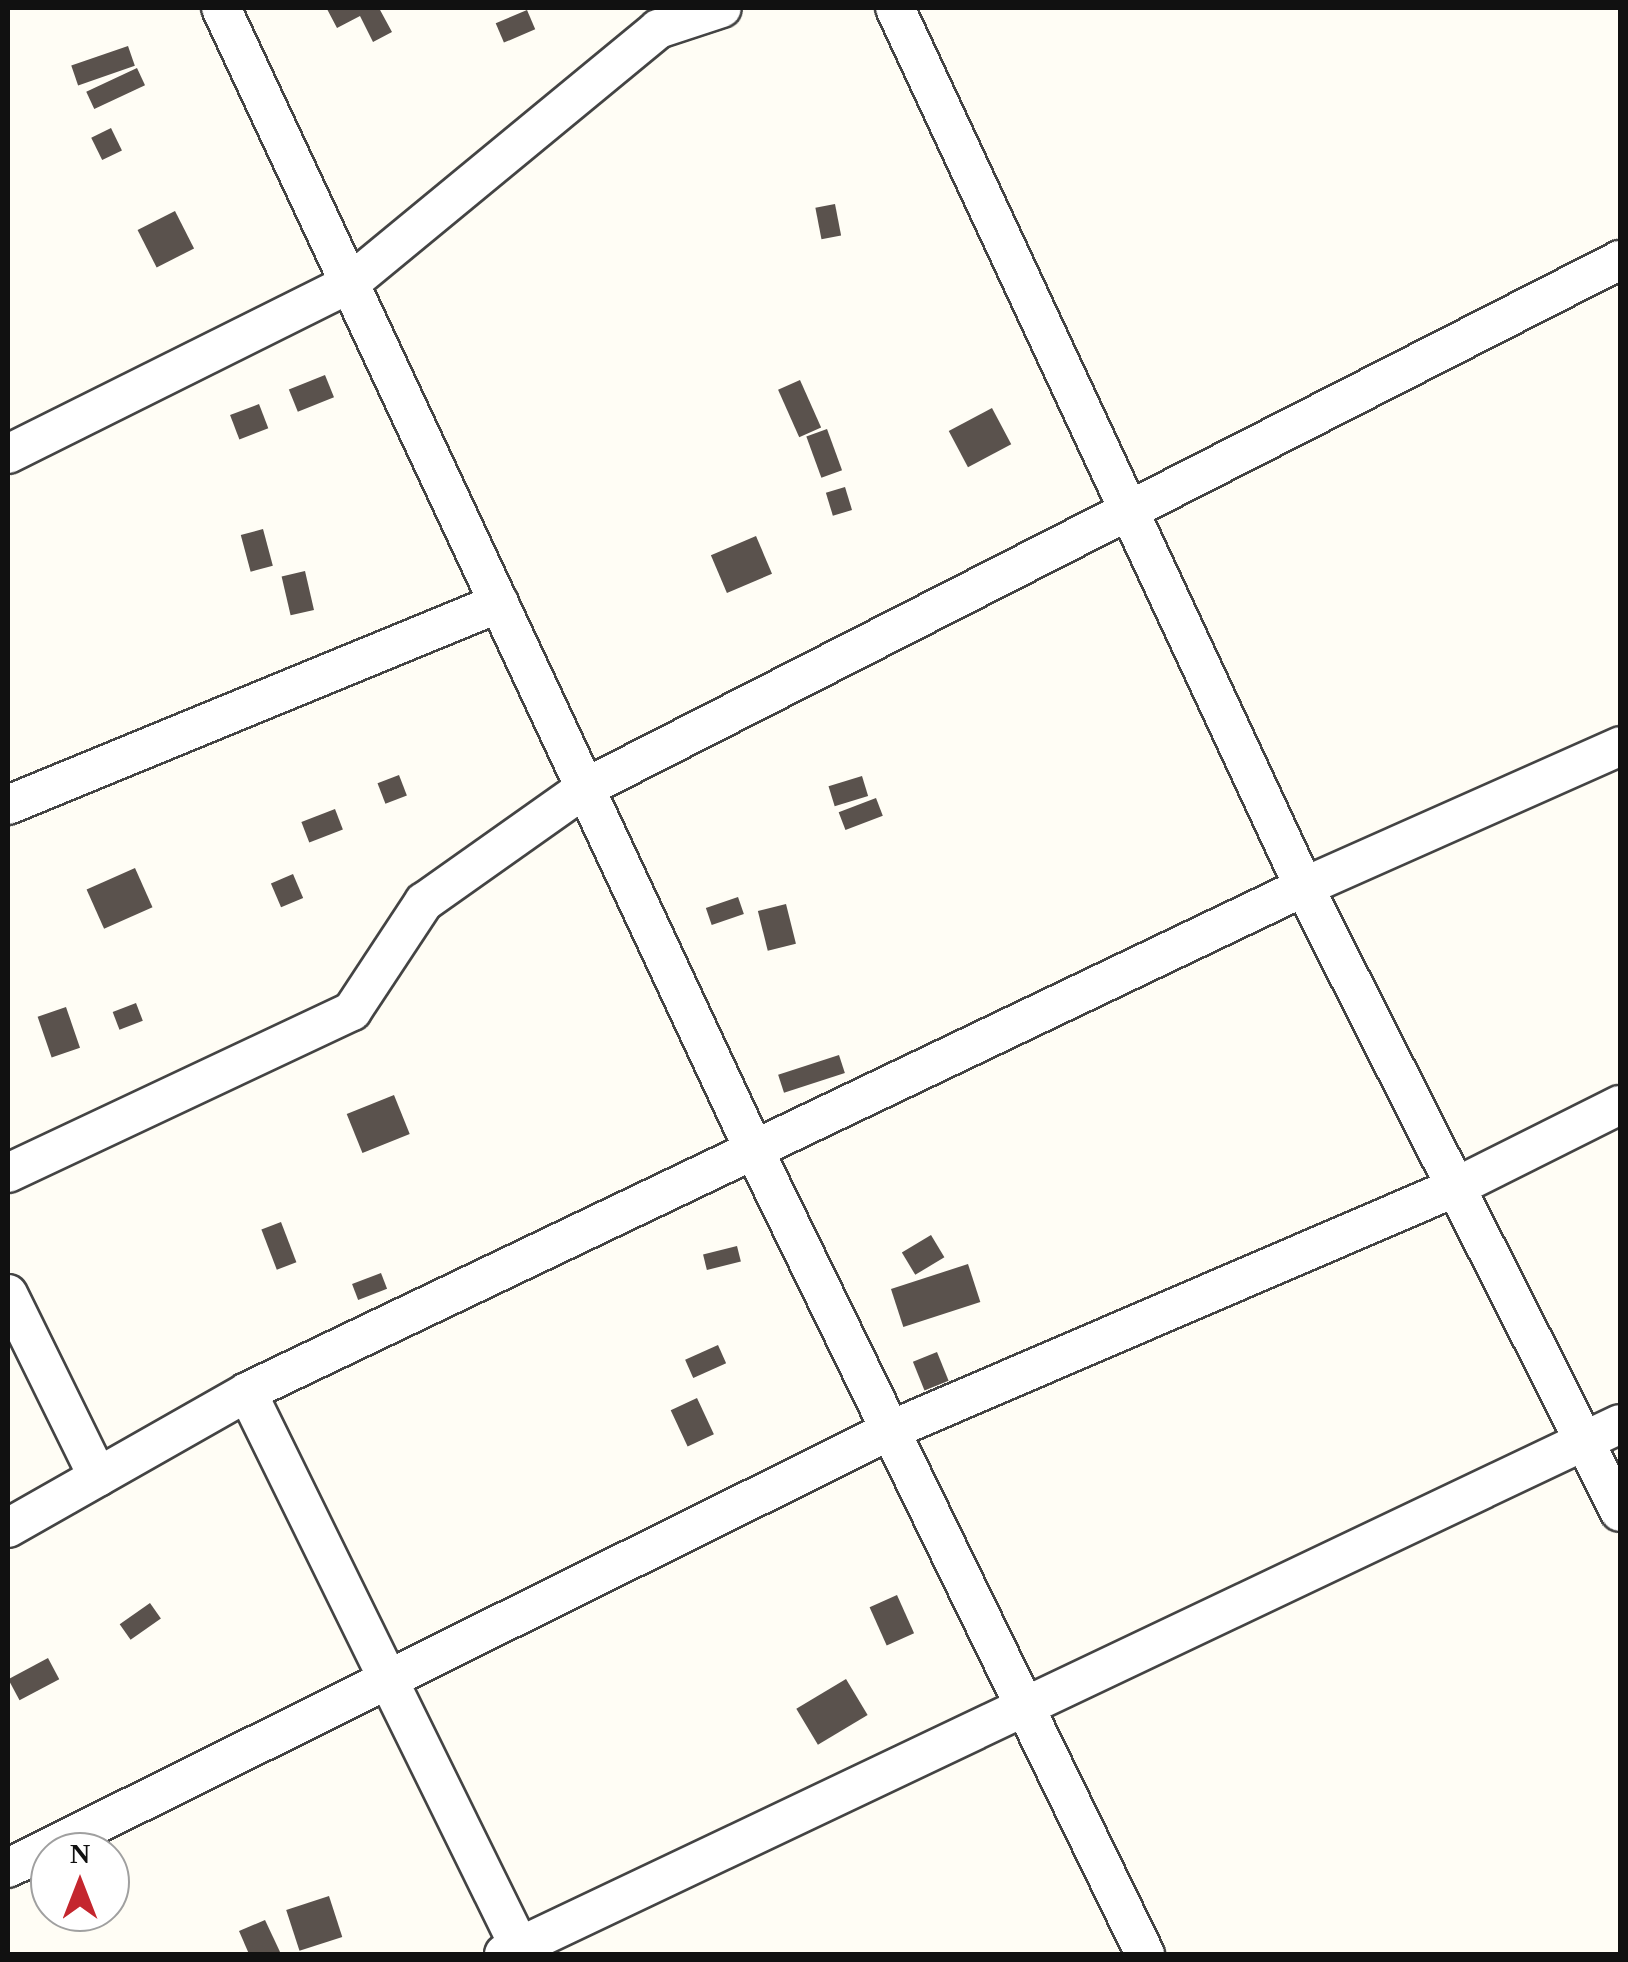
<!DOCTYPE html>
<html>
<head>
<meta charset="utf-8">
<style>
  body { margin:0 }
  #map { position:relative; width:1628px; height:1962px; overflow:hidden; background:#fffdf5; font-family:"Times New Roman",serif }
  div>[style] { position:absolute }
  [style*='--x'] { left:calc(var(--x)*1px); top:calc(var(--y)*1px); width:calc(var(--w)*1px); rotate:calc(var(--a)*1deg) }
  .building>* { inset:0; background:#5a524d; transform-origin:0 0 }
  .roads { filter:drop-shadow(2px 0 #444) drop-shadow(-2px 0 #444) drop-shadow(0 2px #444) drop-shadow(0 -2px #444) }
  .street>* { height:38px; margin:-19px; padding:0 19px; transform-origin:19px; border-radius:19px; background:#fff }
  span { translate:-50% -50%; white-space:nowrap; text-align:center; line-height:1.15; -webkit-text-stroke:10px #fff; paint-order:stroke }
  .frame { position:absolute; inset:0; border:10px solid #111; pointer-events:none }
  .north { position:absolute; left:30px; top:1832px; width:100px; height:100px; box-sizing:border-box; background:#fff; border:2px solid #a0a0a0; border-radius:50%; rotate:0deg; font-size:28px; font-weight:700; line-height:40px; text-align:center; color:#111 }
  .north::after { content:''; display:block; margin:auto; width:35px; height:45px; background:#c4262e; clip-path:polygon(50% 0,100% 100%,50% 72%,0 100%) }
</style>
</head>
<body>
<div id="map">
  <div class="building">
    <i style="clip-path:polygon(379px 8px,392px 32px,373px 42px,360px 16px,337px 28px,327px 9px)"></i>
    <i style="left:527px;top:10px;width:21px;height:34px;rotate:67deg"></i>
    <i style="left:128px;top:46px;width:21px;height:60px;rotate:71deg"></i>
    <i style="left:137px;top:68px;width:19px;height:56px;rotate:65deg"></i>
    <i style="left:111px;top:128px;width:25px;height:22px;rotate:64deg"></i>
    <i style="left:835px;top:204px;width:32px;height:20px;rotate:79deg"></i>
    <i style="left:175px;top:211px;width:42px;height:42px;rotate:63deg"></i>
    <i style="left:325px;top:375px;width:24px;height:39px;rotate:68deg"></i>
    <i style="left:800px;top:380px;width:52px;height:24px;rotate:66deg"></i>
    <i style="left:259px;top:404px;width:26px;height:31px;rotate:69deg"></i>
    <i style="left:992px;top:408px;width:41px;height:49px;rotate:62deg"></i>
    <i style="left:827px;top:429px;width:44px;height:22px;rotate:70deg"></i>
    <i style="left:845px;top:487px;width:24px;height:20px;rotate:73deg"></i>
    <i style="left:263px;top:529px;width:38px;height:23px;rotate:75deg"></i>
    <i style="left:756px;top:536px;width:41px;height:49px;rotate:67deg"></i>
    <i style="left:305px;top:571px;width:40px;height:24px;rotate:77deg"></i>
    <i style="left:399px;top:775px;width:22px;height:23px;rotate:69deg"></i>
    <i style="left:862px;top:776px;width:21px;height:35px;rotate:73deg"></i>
    <i style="left:876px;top:798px;width:19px;height:40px;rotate:69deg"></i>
    <i style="left:335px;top:809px;width:22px;height:36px;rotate:69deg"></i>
    <i style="left:135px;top:868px;width:43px;height:53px;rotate:66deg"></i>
    <i style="left:293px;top:874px;width:26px;height:24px;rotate:67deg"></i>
    <i style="left:738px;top:897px;width:18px;height:34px;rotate:71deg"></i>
    <i style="left:786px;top:904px;width:41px;height:29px;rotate:76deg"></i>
    <i style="left:136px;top:1003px;width:19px;height:25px;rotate:69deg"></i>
    <i style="left:66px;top:1007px;width:43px;height:30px;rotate:71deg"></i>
    <i style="left:839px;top:1055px;width:19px;height:64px;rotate:72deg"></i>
    <i style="left:394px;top:1095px;width:42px;height:51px;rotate:68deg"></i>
    <i style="left:281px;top:1222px;width:43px;height:21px;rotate:69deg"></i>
    <i style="left:931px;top:1235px;width:26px;height:34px;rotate:59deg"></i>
    <i style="left:737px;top:1246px;width:16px;height:35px;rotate:76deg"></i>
    <i style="left:968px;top:1264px;width:40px;height:81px;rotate:72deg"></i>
    <i style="left:381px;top:1273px;width:17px;height:31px;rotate:69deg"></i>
    <i style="left:718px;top:1345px;width:20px;height:36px;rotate:66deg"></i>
    <i style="left:937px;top:1352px;width:31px;height:26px;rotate:68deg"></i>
    <i style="left:697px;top:1398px;width:40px;height:29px;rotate:65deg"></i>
    <i style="left:897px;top:1595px;width:42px;height:30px;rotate:66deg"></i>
    <i style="left:150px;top:1603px;width:19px;height:37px;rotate:55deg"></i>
    <i style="left:48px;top:1658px;width:24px;height:45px;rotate:62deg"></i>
    <i style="left:846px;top:1679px;width:42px;height:58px;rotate:59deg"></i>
    <i style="left:329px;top:1896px;width:43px;height:45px;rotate:72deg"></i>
    <i style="clip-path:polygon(265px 1920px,281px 1954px,249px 1954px,239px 1931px)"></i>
  </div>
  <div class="roads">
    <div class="street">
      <i style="--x:221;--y:8;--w:1262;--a:64.98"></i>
      <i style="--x:755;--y:1152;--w:892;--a:64.07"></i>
      <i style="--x:895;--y:8;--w:969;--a:65.05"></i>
      <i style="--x:1304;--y:887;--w:700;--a:63.18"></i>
      <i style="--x:8;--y:454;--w:381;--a:-26.5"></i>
      <i style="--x:349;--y:284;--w:401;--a:-39.5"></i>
      <i style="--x:658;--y:29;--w:67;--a:-18.2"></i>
      <i style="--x:8;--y:805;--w:531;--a:-22.36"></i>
      <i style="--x:8;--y:1173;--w:380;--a:-25.2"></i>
      <i style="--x:352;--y:1011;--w:131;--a:-56.6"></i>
      <i style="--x:424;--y:902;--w:197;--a:-35.3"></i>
      <i style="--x:585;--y:788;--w:1162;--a:-27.03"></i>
      <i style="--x:8;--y:1294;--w:204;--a:63.8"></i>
      <i style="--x:8;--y:1528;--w:275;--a:-29.6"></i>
      <i style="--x:8;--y:1868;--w:986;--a:-26.38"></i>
      <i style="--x:891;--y:1430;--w:615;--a:-23.27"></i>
      <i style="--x:1456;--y:1187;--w:183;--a:-26.6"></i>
      <i style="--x:504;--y:1954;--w:1235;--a:-25.4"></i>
      <i style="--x:523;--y:1954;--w:626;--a:-116.16"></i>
      <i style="--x:247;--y:1392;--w:1171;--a:-25.54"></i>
      <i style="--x:1304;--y:887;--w:346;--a:-24"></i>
    </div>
  </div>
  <div class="frame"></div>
  <div class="north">N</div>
</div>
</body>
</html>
